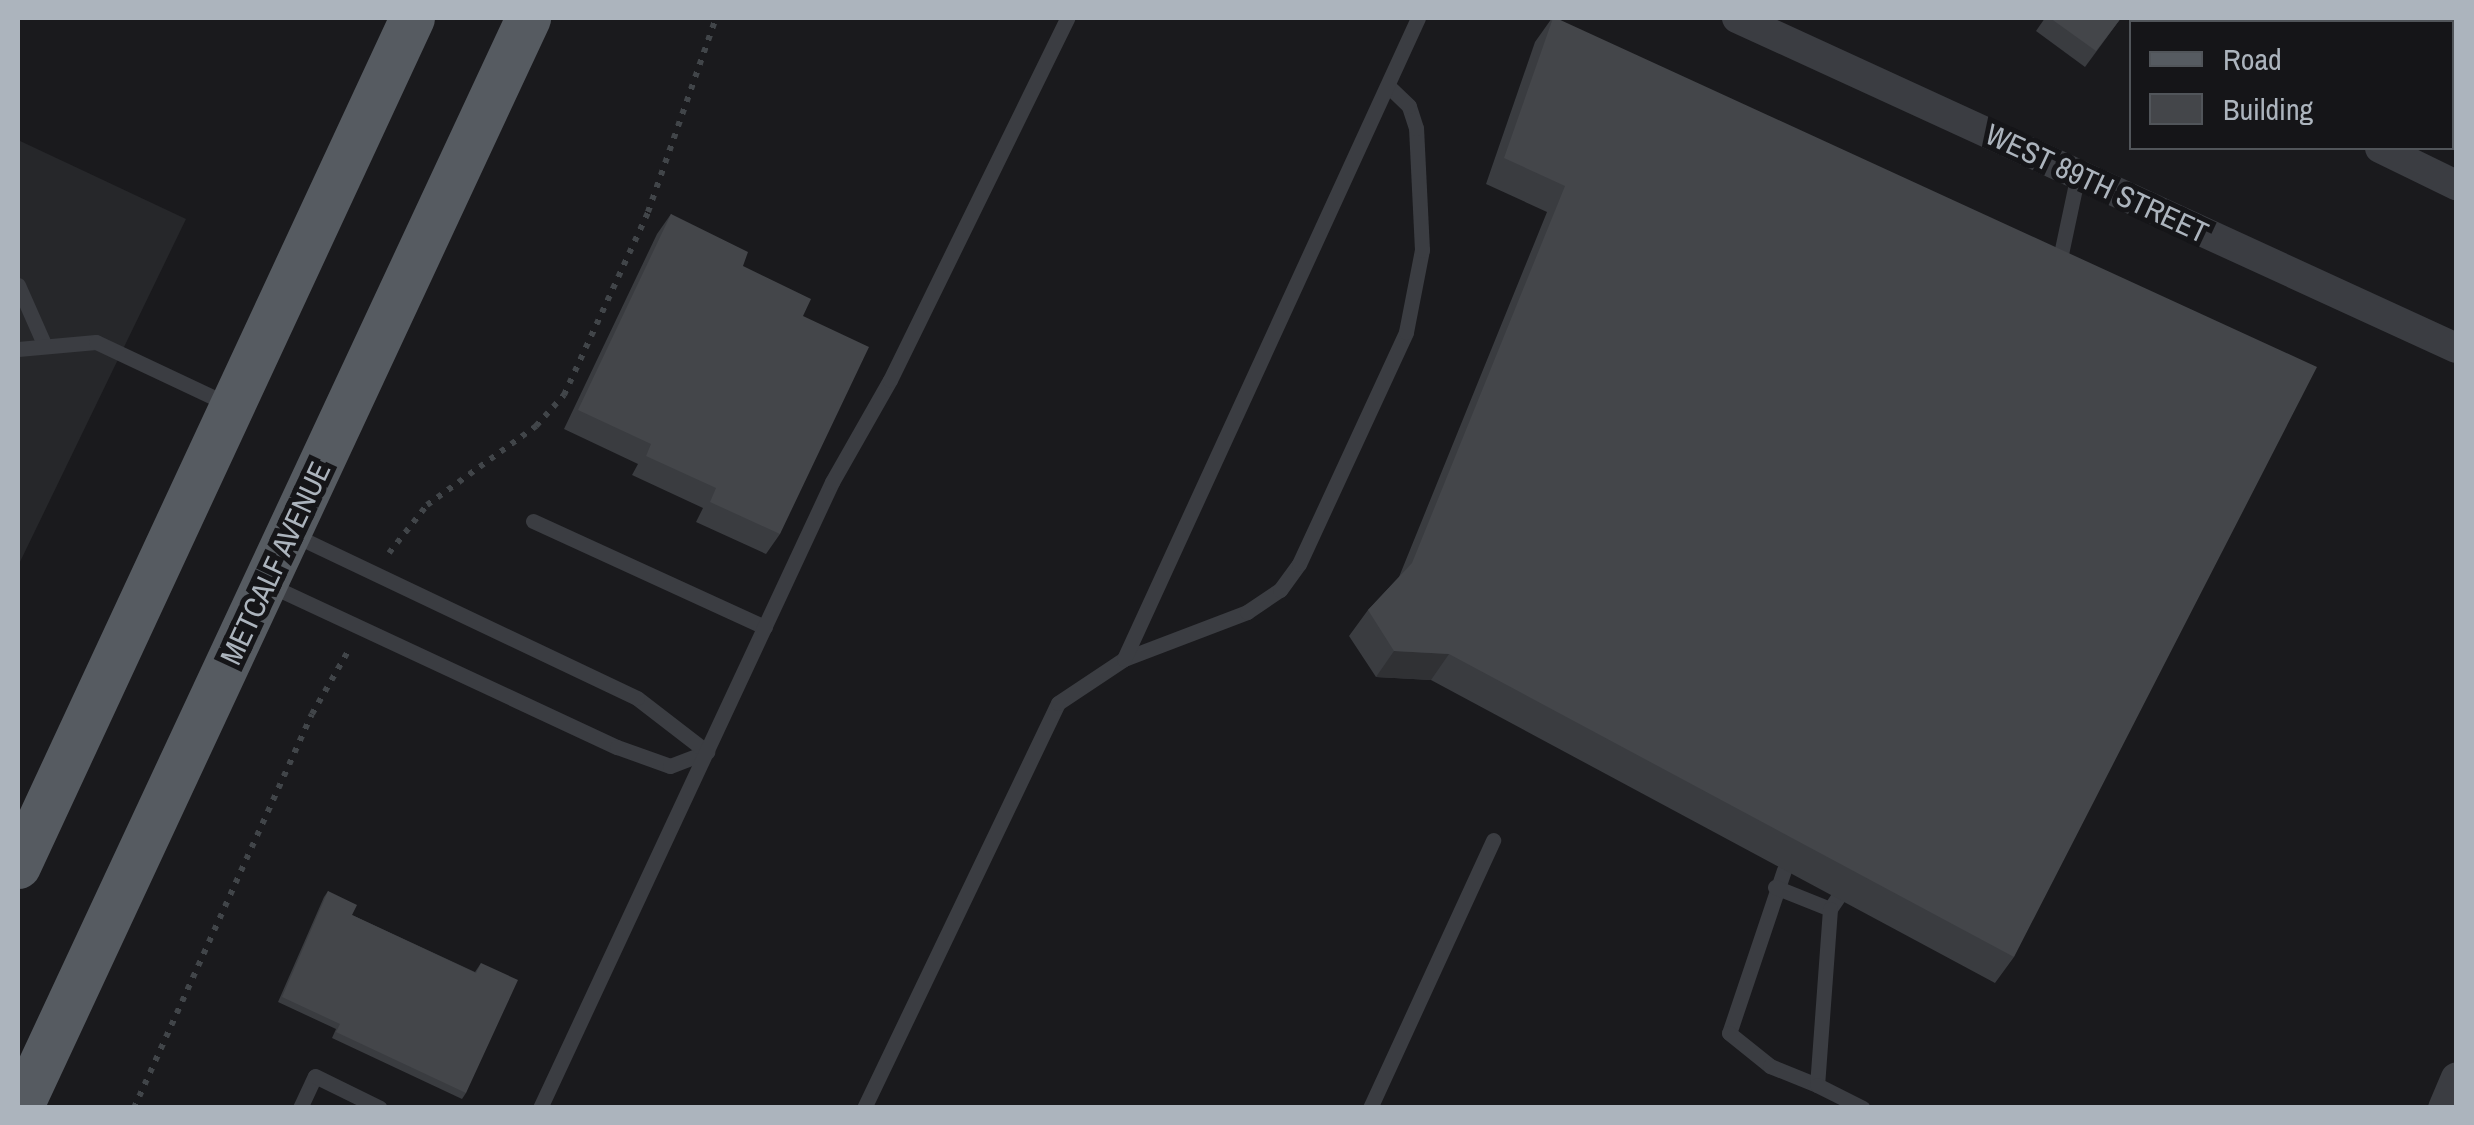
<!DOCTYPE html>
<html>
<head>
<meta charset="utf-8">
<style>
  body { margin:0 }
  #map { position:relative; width:2474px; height:1125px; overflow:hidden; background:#1a1a1d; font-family:"Archivo Narrow",sans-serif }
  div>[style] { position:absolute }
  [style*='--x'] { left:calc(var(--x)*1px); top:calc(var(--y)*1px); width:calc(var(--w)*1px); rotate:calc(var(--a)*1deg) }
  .built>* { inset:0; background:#26272a }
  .path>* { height:6px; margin-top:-3px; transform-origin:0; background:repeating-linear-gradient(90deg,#414549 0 5px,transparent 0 13px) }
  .lane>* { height:15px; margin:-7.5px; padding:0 7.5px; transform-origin:7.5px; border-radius:7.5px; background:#3b3d42 }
  .street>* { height:30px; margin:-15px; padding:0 15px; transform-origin:15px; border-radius:15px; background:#3b3d42 }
  .primary>* { height:45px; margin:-22.5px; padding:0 22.5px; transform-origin:22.5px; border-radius:22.5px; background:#565b61 }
  .wall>* { inset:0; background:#3a3c40 }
  .shaded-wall>* { inset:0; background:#303134 }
  .building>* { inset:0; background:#44464a }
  span { translate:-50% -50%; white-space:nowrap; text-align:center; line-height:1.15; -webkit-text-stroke:10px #151518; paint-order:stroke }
  .street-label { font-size:30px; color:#acb4bd }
  .frame { position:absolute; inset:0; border:20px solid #acb4bd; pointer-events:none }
  .legend { position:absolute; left:2129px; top:20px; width:325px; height:130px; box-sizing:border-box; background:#151518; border:2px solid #51555a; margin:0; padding:12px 18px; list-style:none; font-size:30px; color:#acb4bd }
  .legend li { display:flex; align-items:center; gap:20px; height:50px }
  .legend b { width:50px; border:2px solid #51555a }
</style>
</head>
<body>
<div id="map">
  <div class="built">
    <i style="clip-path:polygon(18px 140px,186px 219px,18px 566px)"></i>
  </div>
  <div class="path">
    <i style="--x:389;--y:553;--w:61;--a:-51.6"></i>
    <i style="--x:427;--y:505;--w:135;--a:-35.9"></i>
    <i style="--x:536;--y:426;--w:42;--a:-47.9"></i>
    <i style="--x:564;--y:395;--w:201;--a:-65.3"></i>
    <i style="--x:648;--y:212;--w:206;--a:-70.7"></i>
    <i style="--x:134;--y:1108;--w:432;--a:-65.7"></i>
    <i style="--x:312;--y:714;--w:76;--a:-60.1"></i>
  </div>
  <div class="lane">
    <i style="--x:2058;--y:268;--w:96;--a:-78"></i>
    <i style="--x:18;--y:285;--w:64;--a:66.2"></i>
    <i style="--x:18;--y:349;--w:78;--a:-5.1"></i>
    <i style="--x:96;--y:342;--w:146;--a:25.2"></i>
    <i style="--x:533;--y:521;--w:255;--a:24.6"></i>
    <i style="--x:267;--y:584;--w:386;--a:25"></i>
    <i style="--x:617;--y:747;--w:56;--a:19.7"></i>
    <i style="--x:670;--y:766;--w:40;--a:-21"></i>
    <i style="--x:707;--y:752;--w:88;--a:-142.4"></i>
    <i style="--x:637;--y:698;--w:381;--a:-154.6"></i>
    <i style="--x:1124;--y:659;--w:132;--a:-20.9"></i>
    <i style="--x:1247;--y:612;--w:40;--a:-34"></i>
    <i style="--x:1280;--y:590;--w:32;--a:-54"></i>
    <i style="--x:1299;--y:564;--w:255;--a:-65.2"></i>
    <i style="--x:1406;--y:332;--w:84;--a:-79"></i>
    <i style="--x:1422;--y:250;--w:122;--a:-92.8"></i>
    <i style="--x:1416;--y:128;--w:23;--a:-108"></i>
    <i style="--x:1409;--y:106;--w:28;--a:-136"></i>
    <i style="--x:1784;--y:870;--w:172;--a:108.6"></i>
    <i style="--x:1729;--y:1033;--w:53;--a:38.8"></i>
    <i style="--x:1770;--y:1066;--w:51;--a:22"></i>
    <i style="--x:1775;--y:887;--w:59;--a:21.8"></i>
    <i style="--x:1838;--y:897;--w:14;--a:124"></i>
    <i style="--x:1830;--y:909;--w:176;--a:94.2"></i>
    <i style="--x:1817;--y:1085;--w:51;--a:26.6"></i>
    <i style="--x:300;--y:1108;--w:35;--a:-65"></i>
    <i style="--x:315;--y:1076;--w:72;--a:26.2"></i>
    <i style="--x:540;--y:1108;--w:691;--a:-64.99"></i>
    <i style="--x:832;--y:482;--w:117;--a:-60.4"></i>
    <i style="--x:890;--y:380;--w:403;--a:-63.9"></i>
    <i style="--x:864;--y:1108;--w:449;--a:-64.4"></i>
    <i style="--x:1058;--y:703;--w:79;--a:-33.7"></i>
    <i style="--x:1124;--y:659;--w:705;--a:-65.36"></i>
    <i style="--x:1370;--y:1108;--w:295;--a:-65.3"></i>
  </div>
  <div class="street">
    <i style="--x:1737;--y:18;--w:791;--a:24.65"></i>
    <i style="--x:2427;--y:22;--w:5;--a:-53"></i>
    <i style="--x:2380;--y:148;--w:85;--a:26"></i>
    <i style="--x:2443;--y:1108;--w:33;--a:-67"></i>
  </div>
  <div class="primary">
    <i style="--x:18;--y:866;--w:935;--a:-65.08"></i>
    <i style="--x:20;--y:1108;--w:1203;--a:-65.01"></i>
  </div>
  <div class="wall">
    <i style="clip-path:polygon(1552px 18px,2014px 957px,1995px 983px,1431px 680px,1376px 677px,1349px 636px,1368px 610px,1399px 577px,1547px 212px,1486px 184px,1535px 42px)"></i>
    <i style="clip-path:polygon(2045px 18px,2121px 18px,2085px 67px,2036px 31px)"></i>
    <i style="clip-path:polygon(671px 214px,803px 316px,780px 534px,766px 554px,696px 522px,703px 508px,632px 475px,638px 464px,564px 429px,657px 234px)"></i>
    <i style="clip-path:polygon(328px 891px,352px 915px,475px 972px,481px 963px,466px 1093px,462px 1099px,332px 1038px,336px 1029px,278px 1002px,324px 897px)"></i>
  </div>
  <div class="shaded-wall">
    <i style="clip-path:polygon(1394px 651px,1449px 654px,1431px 680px,1376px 677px)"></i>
  </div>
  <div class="building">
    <i style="clip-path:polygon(1553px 18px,1556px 18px,2317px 367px,2014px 957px,1449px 654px,1394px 651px,1368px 610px,1412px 563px,1565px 186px,1504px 158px)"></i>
    <i style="clip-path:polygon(2050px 18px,2121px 18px,2096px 51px)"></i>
    <i style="clip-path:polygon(2244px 18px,2311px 18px,2322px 22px,2241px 22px)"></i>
    <i style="clip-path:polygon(671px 214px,748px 252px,743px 266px,811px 299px,803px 316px,869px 347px,780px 534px,710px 502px,716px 488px,646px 456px,651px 444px,578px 410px)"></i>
    <i style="clip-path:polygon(328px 891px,357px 905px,352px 915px,476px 973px,481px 963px,518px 980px,466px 1093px,336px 1032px,340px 1024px,282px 997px)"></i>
  </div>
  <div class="street-label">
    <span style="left:2097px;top:183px;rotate:25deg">WEST 89TH STREET</span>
    <span style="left:275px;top:563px;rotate:-65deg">METCALF AVENUE</span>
  </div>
  <div class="frame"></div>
  <ul class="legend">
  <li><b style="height:12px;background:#565b61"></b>Road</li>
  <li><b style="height:28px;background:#44464a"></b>Building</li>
  </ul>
</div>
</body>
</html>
